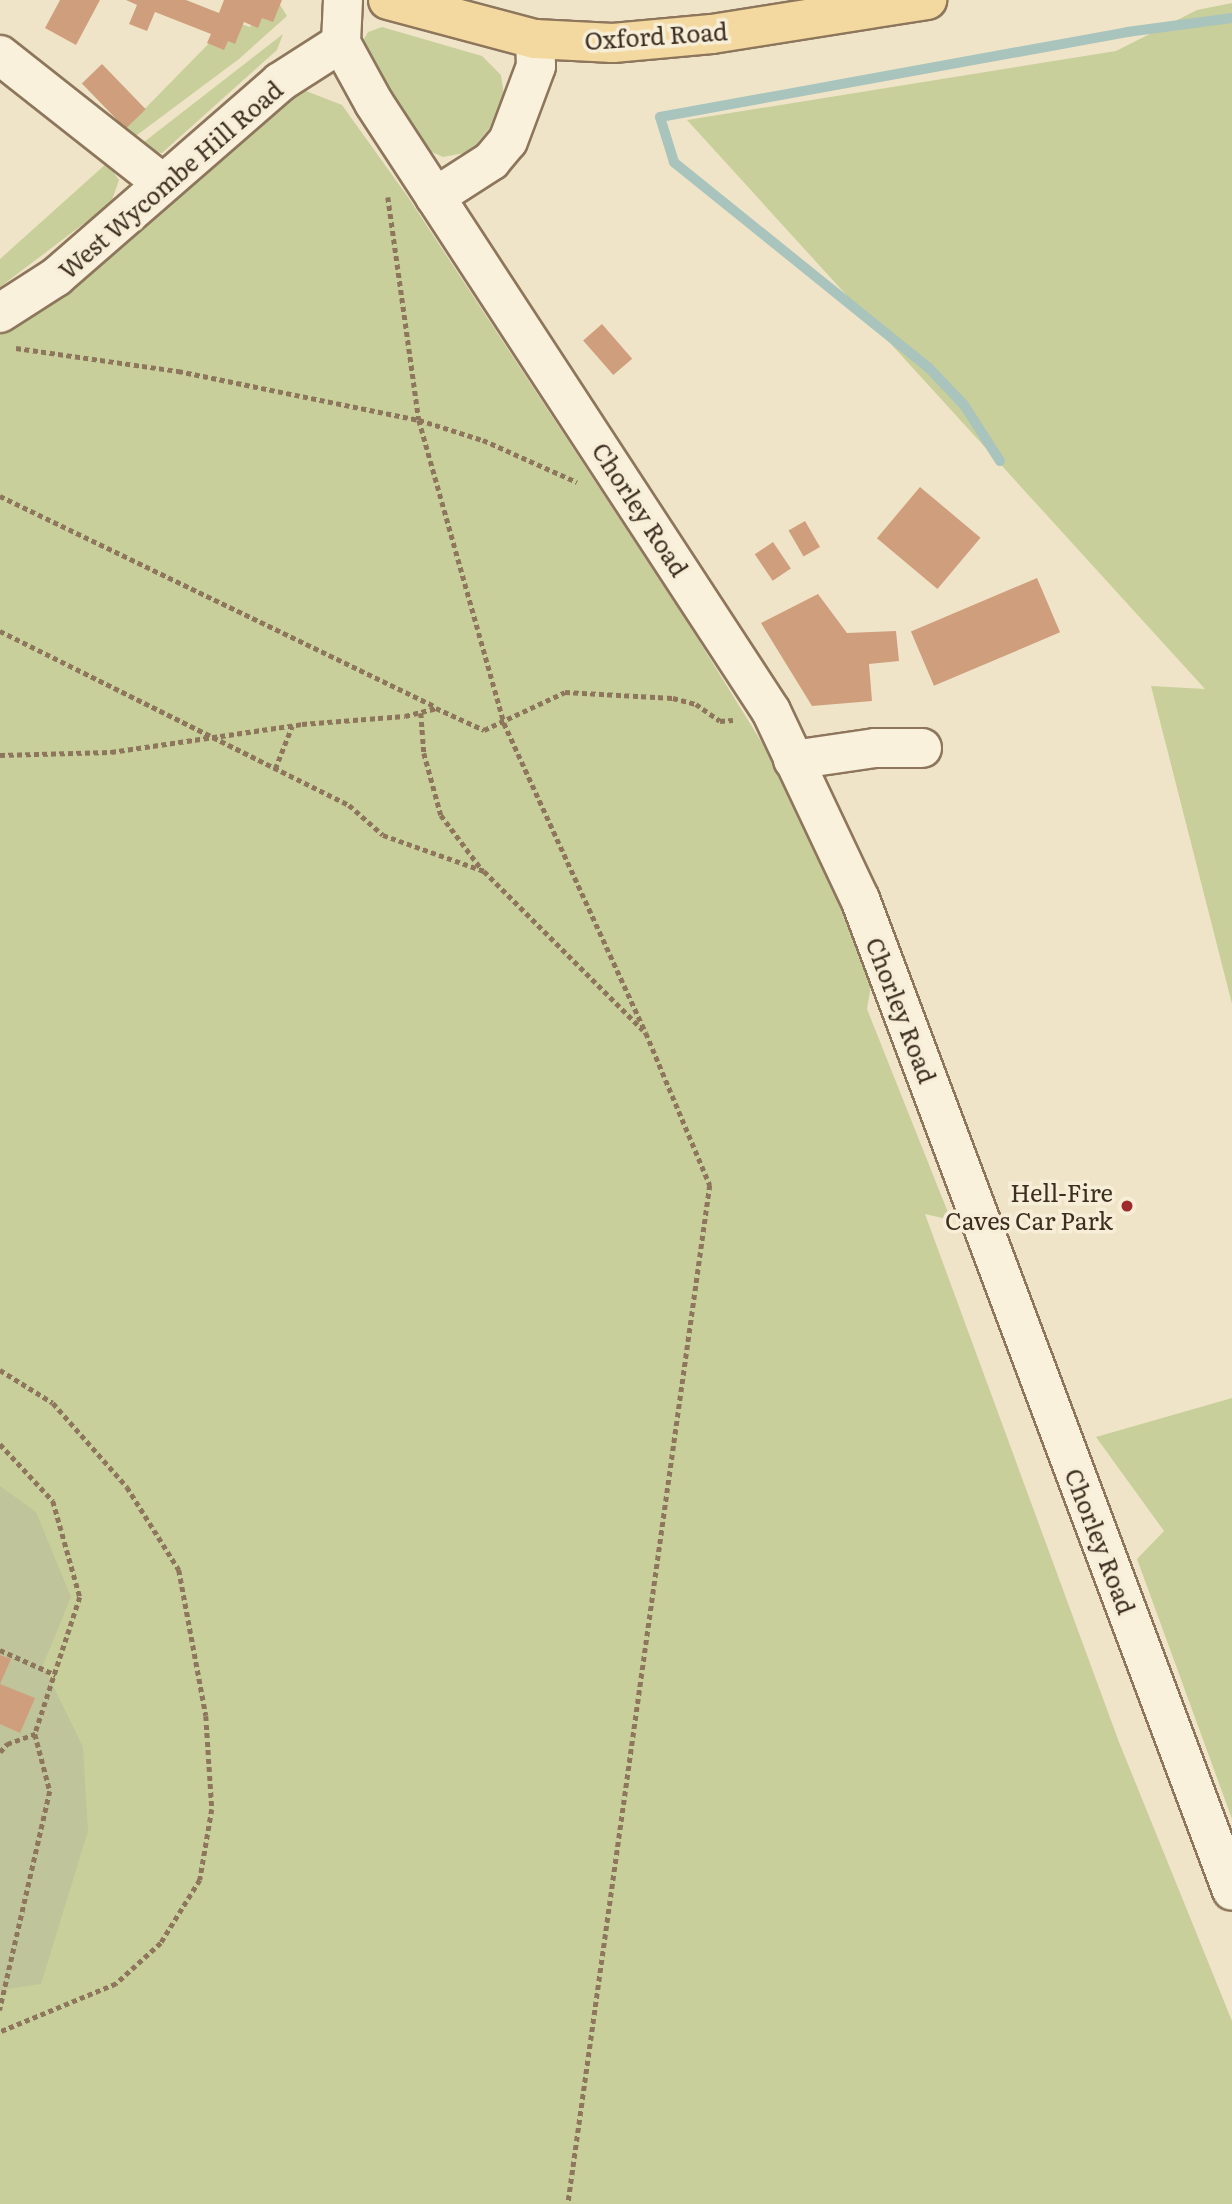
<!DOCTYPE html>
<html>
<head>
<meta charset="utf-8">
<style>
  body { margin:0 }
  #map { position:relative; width:1232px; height:2204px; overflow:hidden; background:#f0e4c8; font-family:Literata,serif }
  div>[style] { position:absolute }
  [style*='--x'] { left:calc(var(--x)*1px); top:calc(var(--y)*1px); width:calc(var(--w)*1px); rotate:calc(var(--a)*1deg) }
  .green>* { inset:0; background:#c9cf9b }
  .cemetery>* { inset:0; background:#bfc49a }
  .stream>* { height:10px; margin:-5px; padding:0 5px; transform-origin:5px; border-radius:5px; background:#a9c4bc }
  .building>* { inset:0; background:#cf9f7d; transform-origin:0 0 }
  .path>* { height:4.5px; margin-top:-2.25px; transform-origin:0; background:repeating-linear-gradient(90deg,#8d765c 0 5px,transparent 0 8.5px) }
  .roads { filter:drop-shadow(2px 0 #8d765c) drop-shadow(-2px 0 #8d765c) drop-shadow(0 2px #8d765c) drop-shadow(0 -2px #8d765c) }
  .minor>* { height:38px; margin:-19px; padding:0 19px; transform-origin:19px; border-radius:19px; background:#faf1dc }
  .major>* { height:38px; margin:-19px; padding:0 19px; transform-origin:19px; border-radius:19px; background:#f3d9a0 }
  .dots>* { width:19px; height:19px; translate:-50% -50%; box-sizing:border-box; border:4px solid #f7eed8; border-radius:50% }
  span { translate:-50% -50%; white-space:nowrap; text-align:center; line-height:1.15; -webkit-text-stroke:7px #f7eed8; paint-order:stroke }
  .street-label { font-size:24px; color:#3d2e20 }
  .poi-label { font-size:24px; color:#3d2e20 }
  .right { translate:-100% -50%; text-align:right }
</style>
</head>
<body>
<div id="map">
  <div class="green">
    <i style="clip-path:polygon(268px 0,277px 0,287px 16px,239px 59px,125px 144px,124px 130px,222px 30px,236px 22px,250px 27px)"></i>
    <i style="clip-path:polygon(1232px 3px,1232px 1004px,1151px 686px,1205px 689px,687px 120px,1116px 51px,1197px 10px)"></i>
    <i style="clip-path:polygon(382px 27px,482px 56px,501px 75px,505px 102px,500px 115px,470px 152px,443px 157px,419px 146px,361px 44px,368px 32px)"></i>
    <i style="clip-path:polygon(283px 34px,277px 50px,162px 153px,135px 149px)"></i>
    <i style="clip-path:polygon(301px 89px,342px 105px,408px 197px,688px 623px,769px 754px,873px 974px,867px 1009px,951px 1220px,925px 1214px,1119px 1742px,1232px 2021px,1232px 2204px,0 2204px,0 322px)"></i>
    <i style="clip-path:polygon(107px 163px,119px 180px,111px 203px,0 287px,0 259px)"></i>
    <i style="clip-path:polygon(1232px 1398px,1232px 1819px,1137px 1559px,1164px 1531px,1096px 1437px)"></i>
  </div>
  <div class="cemetery">
    <i style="clip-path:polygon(0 1486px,36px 1512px,71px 1597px,43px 1665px,83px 1747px,88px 1831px,41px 1984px,0 1990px)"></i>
  </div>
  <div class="stream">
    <i style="--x:1000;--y:461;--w:67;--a:-122.7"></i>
    <i style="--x:964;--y:405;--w:51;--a:-133.4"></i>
    <i style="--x:929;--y:368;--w:328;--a:-141.1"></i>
    <i style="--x:674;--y:162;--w:47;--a:-107.3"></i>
    <i style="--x:660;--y:117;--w:475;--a:-10.3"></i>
    <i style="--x:1127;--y:32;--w:106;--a:-7.6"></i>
  </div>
  <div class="building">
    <i style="clip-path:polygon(60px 0,100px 0,76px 45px,45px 28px)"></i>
    <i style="clip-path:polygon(126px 0,186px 0,219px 13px,224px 0,282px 0,273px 22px,262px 18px,258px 28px,244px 22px,235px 44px,228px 41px,224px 50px,207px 43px,211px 34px,155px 12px,147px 31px,129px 24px,137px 5px)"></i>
    <i style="left:102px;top:64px;width:63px;height:28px;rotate:46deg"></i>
    <i style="left:602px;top:324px;width:46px;height:25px;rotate:49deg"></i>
    <i style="left:920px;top:487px;width:79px;height:67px;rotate:40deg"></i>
    <i style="left:805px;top:521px;width:30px;height:19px;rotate:60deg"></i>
    <i style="left:773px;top:542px;width:32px;height:22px;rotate:56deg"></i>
    <i style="left:1037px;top:578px;width:59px;height:137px;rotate:67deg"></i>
    <i style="clip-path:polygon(818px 594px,847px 633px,896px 631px,899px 661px,869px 664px,872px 701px,812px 706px,761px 623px)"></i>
    <i style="clip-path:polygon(0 1655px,11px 1659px,0 1684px,35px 1698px,20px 1733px,0 1724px)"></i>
  </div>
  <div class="path">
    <i style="--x:388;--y:197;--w:225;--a:82.1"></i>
    <i style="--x:419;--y:420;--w:315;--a:74.3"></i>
    <i style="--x:504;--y:723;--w:341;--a:65.4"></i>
    <i style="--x:646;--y:1033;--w:165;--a:67.2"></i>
    <i style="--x:710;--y:1185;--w:1029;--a:97.93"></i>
    <i style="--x:16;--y:348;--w:164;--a:8.1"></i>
    <i style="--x:178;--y:371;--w:246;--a:11.5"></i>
    <i style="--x:419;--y:420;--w:67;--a:17.4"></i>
    <i style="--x:483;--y:440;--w:103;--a:24.1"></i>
    <i style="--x:0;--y:496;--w:484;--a:25.8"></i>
    <i style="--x:0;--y:631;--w:390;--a:26.5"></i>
    <i style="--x:349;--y:805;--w:45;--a:41.4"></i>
    <i style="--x:383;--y:835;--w:107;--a:19.6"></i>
    <i style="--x:484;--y:871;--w:225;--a:45"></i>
    <i style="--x:421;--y:713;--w:40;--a:85.7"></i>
    <i style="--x:424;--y:753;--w:64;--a:74.7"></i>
    <i style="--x:441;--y:815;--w:70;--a:53.1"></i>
    <i style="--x:0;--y:755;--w:111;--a:-1.5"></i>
    <i style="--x:111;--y:752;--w:193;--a:-8.3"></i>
    <i style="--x:302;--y:724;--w:103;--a:-4.4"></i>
    <i style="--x:405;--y:716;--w:32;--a:-14"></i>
    <i style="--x:436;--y:708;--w:53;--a:24.6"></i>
    <i style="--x:484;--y:730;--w:89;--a:-25.1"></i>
    <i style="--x:565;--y:692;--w:108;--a:3.2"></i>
    <i style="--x:673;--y:698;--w:24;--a:15"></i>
    <i style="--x:696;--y:704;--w:29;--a:35"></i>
    <i style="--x:720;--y:721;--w:13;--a:-4"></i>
    <i style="--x:275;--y:769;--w:46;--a:-68.4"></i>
    <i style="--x:0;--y:1370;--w:62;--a:31.9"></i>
    <i style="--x:53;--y:1403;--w:112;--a:48.6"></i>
    <i style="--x:127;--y:1487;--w:98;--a:57.9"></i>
    <i style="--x:179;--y:1570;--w:148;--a:79.5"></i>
    <i style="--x:206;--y:1716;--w:93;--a:86.3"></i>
    <i style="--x:212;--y:1809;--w:72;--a:99.6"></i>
    <i style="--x:200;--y:1880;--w:74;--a:121.8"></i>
    <i style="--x:161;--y:1943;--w:61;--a:137.7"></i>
    <i style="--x:116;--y:1984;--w:126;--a:157.5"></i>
    <i style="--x:0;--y:1444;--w:78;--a:47.1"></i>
    <i style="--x:53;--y:1501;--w:100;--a:74.3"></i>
    <i style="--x:80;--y:1597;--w:144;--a:108.2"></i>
    <i style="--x:35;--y:1734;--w:59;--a:75.3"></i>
    <i style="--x:50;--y:1791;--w:225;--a:102.9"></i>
    <i style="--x:0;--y:1650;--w:61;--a:24.1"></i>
    <i style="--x:0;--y:1752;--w:11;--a:-49"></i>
    <i style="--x:7;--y:1744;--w:30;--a:-20"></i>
  </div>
  <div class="roads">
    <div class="minor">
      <i style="--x:343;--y:0;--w:43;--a:92.7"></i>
      <i style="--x:341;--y:43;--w:68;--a:61.2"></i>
      <i style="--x:374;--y:103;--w:726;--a:56.86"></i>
      <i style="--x:771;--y:711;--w:208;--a:64.7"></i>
      <i style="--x:860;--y:899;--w:1059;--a:69.44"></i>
      <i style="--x:0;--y:55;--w:206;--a:38.3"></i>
      <i style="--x:435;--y:197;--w:67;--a:-32.7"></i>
      <i style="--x:491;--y:161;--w:26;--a:-50"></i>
      <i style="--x:508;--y:141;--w:80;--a:-69.5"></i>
      <i style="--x:536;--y:66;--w:27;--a:-92"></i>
      <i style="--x:0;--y:313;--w:67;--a:-32.7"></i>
      <i style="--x:56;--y:277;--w:297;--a:-41"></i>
      <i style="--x:280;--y:82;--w:72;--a:-32.6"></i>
      <i style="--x:793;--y:760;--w:83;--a:-8.3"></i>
      <i style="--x:875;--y:748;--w:47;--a:0"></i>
    </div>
    <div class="major">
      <i style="--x:388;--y:0;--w:152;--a:14.9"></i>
      <i style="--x:535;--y:39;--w:78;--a:2.9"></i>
      <i style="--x:613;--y:43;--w:99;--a:-5.2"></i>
      <i style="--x:712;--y:34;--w:218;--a:-9"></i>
    </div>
  </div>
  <div class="dots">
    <i style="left:1127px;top:1206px;background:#9e2a2b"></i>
  </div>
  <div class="street-label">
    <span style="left:656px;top:35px;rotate:-4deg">Oxford Road</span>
    <span style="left:170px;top:179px;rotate:-41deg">West Wycombe Hill Road</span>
    <span style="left:641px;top:509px;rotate:57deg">Chorley Road</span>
    <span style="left:902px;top:1010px;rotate:69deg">Chorley Road</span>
    <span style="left:1101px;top:1541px;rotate:69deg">Chorley Road</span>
  </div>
  <div class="poi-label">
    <span class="right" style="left:1113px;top:1206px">Hell-Fire<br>Caves Car Park</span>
  </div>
</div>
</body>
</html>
